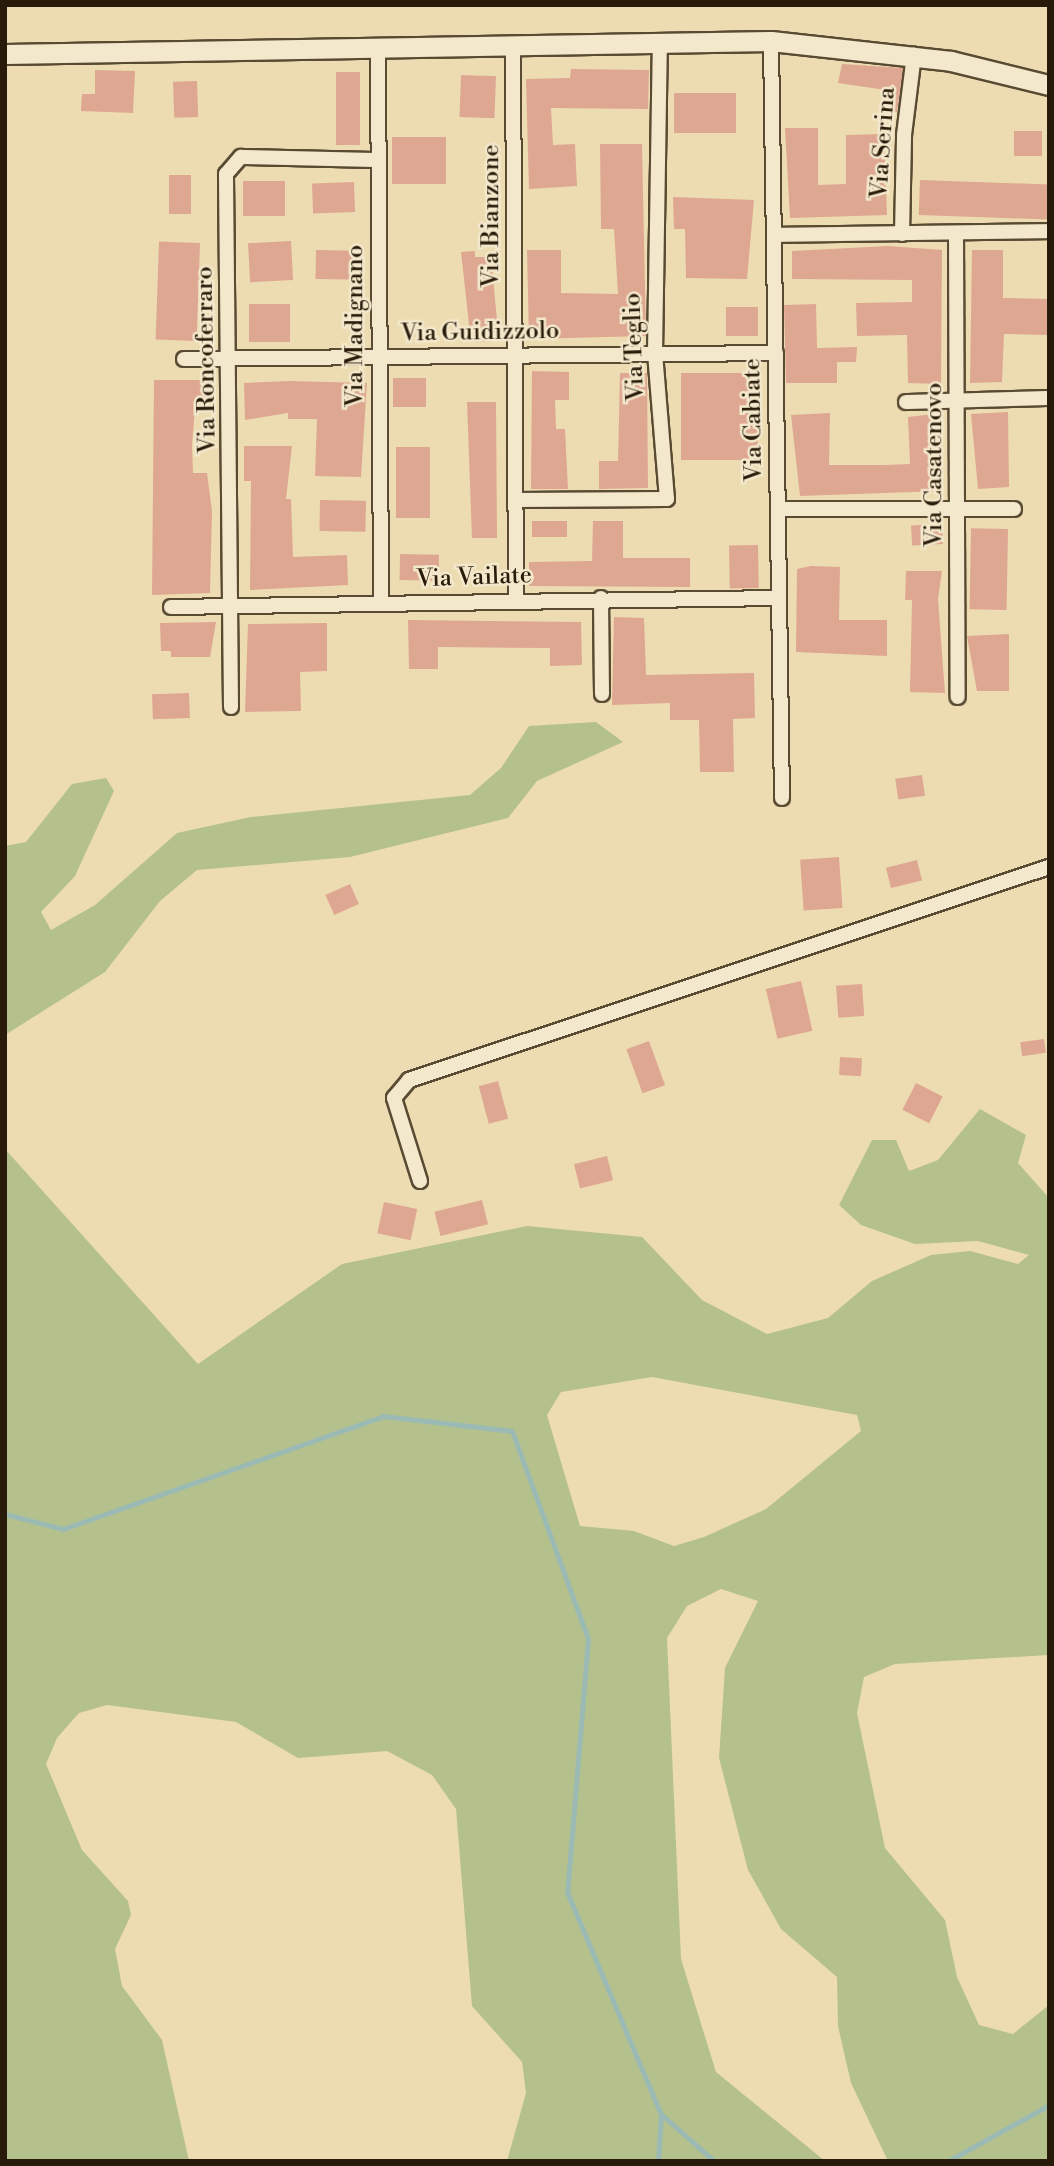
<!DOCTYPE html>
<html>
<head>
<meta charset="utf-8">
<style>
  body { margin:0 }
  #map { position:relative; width:1054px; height:2166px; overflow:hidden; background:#eddcb1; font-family:"Libre Bodoni",serif }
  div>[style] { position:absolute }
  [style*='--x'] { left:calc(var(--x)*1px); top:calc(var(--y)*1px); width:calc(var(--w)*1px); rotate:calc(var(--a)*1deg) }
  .green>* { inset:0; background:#b5c18d }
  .stream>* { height:5px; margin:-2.5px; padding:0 2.5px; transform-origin:2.5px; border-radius:2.5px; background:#9bbab4 }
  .building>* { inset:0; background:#dea791; transform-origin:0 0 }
  .roads { filter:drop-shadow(2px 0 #594b33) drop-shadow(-2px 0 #594b33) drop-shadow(0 2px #594b33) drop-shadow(0 -2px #594b33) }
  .street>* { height:14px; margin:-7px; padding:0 7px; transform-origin:7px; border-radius:7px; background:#f3e8cc }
  .secondary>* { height:19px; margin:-9.5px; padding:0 9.5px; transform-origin:9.5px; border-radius:9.5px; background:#f3e8cc }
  span { translate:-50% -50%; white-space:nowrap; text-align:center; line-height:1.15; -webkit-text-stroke:5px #f3e8cc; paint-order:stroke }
  .street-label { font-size:24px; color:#281b09 }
  .frame { position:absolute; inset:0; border:7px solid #281b09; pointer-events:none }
</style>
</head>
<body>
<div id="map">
  <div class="green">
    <i style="clip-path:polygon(596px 722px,623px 742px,537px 781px,508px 818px,350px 857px,197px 870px,160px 901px,105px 972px,5px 1035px,5px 846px,26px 842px,72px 784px,106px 778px,114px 791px,75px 876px,41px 912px,51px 930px,95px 905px,177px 833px,251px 817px,470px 795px,501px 768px,529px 726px)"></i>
    <i style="clip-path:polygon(evenodd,980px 1109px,1026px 1135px,1018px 1163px,1049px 1198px,1049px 1655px,895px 1664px,864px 1677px,857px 1713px,885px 1848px,945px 1920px,957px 1977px,979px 2025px,1013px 2034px,1049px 2005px,1049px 2161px,888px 2161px,851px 2083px,838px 2026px,837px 1977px,781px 1929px,748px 1870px,719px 1758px,725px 1668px,758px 1601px,721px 1589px,687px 1606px,667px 1638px,681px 1959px,716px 2072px,825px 2161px,507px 2161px,526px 2093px,522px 2062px,472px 2006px,456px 1809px,432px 1775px,387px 1751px,298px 1758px,236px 1722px,107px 1705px,79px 1713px,57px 1738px,46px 1764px,82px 1850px,128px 1901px,131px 1915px,115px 1949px,122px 1986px,162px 2040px,189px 2161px,5px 2161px,5px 1149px,198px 1364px,342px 1264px,527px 1226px,642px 1237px,702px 1300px,767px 1334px,828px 1318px,872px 1281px,931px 1255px,970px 1251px,1018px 1264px,1029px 1255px,978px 1241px,915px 1244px,861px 1225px,839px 1205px,872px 1140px,896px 1140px,909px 1171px,938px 1160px,980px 1109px,652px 1377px,857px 1415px,861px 1431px,766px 1509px,704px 1537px,674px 1546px,634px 1531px,580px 1526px,547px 1415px,561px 1392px,652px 1377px)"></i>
  </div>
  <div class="stream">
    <i style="--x:5;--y:1514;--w:60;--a:14.5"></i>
    <i style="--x:63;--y:1529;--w:339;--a:-19.4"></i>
    <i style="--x:383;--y:1416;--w:130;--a:6.6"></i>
    <i style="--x:512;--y:1431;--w:221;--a:69.9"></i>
    <i style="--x:588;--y:1639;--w:254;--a:94.7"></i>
    <i style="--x:567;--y:1892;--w:241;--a:67.1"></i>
    <i style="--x:661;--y:2114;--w:71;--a:41.6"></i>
    <i style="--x:658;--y:2161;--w:47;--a:-86.3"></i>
    <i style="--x:948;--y:2161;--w:115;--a:-29"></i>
  </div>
  <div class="building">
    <i style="clip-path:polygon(842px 64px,903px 68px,897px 112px,883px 110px,886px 90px,838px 83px)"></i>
    <i style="clip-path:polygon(571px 69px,649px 70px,648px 109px,551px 108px,553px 145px,575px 144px,577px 186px,529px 189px,526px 79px,570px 78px)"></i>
    <i style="clip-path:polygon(95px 70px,135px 71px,133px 113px,81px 111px,82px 94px,95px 94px)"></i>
    <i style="left:336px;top:72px;width:24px;height:73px"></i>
    <i style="left:461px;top:75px;width:35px;height:42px;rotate:2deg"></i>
    <i style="left:197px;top:81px;width:36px;height:24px;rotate:88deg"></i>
    <i style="left:674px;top:93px;width:62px;height:40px"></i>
    <i style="clip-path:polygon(785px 128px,818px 128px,818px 185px,846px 184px,846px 135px,884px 134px,887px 215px,790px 218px)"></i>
    <i style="left:1014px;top:131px;width:28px;height:25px"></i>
    <i style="left:446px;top:137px;width:47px;height:54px;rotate:90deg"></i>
    <i style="clip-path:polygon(600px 144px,642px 144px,646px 336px,529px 339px,527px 250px,561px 250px,561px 293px,618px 294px,614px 229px,601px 229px)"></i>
    <i style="left:169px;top:175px;width:22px;height:39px"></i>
    <i style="left:920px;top:180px;width:129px;height:35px;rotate:2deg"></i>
    <i style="left:243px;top:181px;width:42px;height:35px"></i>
    <i style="left:354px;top:182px;width:30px;height:42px;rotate:88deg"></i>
    <i style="clip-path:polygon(673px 197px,754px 200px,747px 279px,686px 278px,685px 229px,674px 229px)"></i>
    <i style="left:291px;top:241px;width:39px;height:43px;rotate:87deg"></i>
    <i style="left:200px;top:243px;width:98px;height:41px;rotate:92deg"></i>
    <i style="clip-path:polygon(888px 246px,942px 250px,941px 384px,908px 383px,907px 335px,857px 336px,856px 303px,912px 302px,912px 280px,792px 279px,792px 251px)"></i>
    <i style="left:316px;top:250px;width:44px;height:29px;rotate:1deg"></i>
    <i style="clip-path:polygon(972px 250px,1003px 250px,1003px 298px,1049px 299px,1049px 335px,1004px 334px,1002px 382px,970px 383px)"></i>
    <i style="clip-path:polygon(475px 251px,475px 257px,491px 257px,499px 341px,471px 342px,461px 252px)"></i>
    <i style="left:290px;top:304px;width:38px;height:41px;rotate:90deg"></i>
    <i style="clip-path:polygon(816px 304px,817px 348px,857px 347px,856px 362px,837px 362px,837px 383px,786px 383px,784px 305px)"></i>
    <i style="left:726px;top:307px;width:32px;height:29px"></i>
    <i style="clip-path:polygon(532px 371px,569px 372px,569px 400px,555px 400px,556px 429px,565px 429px,568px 489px,531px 489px)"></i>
    <i style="clip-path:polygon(620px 373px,647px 373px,648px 488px,599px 489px,599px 461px,618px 461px)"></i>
    <i style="left:758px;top:373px;width:87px;height:77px;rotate:90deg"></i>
    <i style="left:393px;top:378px;width:33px;height:29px"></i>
    <i style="clip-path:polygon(154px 380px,212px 380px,212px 408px,195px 408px,192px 445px,193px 473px,207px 473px,212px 511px,210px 593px,152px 595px)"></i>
    <i style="clip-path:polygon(289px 381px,367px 383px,361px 477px,315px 476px,317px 419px,288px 419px,288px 413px,245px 420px,244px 383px)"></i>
    <i style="clip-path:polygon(467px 402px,496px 402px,497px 538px,472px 538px)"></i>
    <i style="clip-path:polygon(1008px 412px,1009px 487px,978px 489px,971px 414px)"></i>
    <i style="clip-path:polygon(830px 413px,829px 465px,884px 465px,910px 464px,908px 417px,942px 413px,941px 491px,800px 496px,791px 415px)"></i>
    <i style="clip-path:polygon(244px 446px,292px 446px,286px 499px,291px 499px,293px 557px,347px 555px,348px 585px,250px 590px,251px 481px,244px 481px)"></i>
    <i style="left:430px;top:447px;width:71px;height:34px;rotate:90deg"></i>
    <i style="left:320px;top:500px;width:46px;height:31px;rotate:1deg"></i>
    <i style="left:567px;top:521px;width:16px;height:35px;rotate:90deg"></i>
    <i style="clip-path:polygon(593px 521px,623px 521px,623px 558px,690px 558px,690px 587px,529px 586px,529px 562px,592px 561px)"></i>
    <i style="left:942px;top:524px;width:20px;height:31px;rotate:87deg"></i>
    <i style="left:1008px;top:529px;width:81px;height:37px;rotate:91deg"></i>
    <i style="left:758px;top:545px;width:43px;height:29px;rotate:89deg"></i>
    <i style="left:400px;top:554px;width:39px;height:26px;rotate:1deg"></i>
    <i style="clip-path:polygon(811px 566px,840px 567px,839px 620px,887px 620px,887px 656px,796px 652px,797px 569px)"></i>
    <i style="clip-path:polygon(906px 571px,942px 571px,938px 599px,945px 693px,910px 692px,912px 600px,905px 600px)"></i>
    <i style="clip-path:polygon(614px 617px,644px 618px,646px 675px,754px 673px,755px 718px,733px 719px,734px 772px,700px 772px,699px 720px,670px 720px,670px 703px,612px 705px)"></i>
    <i style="clip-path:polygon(408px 620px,581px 622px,582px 665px,550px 666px,550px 648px,438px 647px,438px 669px,409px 669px)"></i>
    <i style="clip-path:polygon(216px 622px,210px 657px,171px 657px,171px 651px,161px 651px,160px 623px)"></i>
    <i style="clip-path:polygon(327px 623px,327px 671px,300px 672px,301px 711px,245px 712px,248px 624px)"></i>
    <i style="clip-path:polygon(1009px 634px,1009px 691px,977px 691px,967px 636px)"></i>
    <i style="left:189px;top:693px;width:25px;height:37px;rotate:88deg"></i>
    <i style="left:922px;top:775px;width:21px;height:27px;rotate:82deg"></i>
    <i style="left:839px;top:857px;width:51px;height:39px;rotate:86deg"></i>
    <i style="left:917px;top:860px;width:21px;height:32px;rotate:76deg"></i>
    <i style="left:350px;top:884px;width:22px;height:27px;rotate:66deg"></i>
    <i style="left:801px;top:981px;width:51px;height:36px;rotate:77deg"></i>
    <i style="left:862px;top:984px;width:32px;height:26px;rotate:86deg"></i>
    <i style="left:1044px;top:1039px;width:14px;height:24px;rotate:82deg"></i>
    <i style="left:649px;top:1041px;width:47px;height:24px;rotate:70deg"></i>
    <i style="left:840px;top:1057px;width:22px;height:18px;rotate:3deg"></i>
    <i style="left:498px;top:1081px;width:39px;height:20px;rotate:75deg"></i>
    <i style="left:916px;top:1083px;width:30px;height:30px;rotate:27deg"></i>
    <i style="left:607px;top:1156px;width:25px;height:34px;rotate:76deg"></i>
    <i style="left:482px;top:1200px;width:25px;height:49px;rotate:76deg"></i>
    <i style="left:384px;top:1202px;width:34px;height:32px;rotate:12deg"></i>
  </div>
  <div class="roads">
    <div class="street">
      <i style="--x:771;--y:41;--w:757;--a:89.17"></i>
      <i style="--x:513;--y:45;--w:553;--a:89.69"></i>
      <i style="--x:378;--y:47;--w:557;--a:89.69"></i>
      <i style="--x:956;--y:233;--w:464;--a:89.8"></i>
      <i style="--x:902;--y:234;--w:99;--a:-88.8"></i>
      <i style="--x:904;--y:135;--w:81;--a:-82.9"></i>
      <i style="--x:775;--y:235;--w:274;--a:-0.8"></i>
      <i style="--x:184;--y:359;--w:592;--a:-0.58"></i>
      <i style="--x:906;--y:402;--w:143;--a:-1.6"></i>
      <i style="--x:516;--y:500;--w:151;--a:-0.4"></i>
      <i style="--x:667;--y:499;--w:146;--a:-94.7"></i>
      <i style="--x:655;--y:353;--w:310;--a:-89.1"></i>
      <i style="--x:779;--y:509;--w:235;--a:0"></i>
      <i style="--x:601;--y:598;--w:96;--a:89.4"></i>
      <i style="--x:171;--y:607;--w:608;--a:-0.85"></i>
      <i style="--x:231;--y:707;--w:533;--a:-90.54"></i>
      <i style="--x:226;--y:174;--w:23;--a:-49"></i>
      <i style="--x:241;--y:157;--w:137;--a:1.3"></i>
      <i style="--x:420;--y:1181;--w:87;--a:-107.4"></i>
      <i style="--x:394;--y:1098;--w:23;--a:-50"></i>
      <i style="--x:409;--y:1080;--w:675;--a:-18.41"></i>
    </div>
    <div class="secondary">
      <i style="--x:5;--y:54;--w:766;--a:-0.97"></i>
      <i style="--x:771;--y:41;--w:181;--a:6.3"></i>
      <i style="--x:951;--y:61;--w:101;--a:13.8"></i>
    </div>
  </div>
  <div class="street-label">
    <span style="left:884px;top:143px;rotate:-86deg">Via Serina</span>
    <span style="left:492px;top:216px;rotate:-90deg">Via Bianzone</span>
    <span style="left:356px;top:326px;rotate:-90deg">Via Madignano</span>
    <span style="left:480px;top:333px;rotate:-1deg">Via Guidizzolo</span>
    <span style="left:635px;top:347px;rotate:-92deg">Via Teglio</span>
    <span style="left:207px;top:360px;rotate:-91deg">Via Roncoferraro</span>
    <span style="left:754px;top:420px;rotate:-91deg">Via Cabiate</span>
    <span style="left:935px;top:465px;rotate:-90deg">Via Casatenovo</span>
    <span style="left:474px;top:578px;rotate:-2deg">Via Vailate</span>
  </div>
  <div class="frame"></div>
</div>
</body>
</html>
